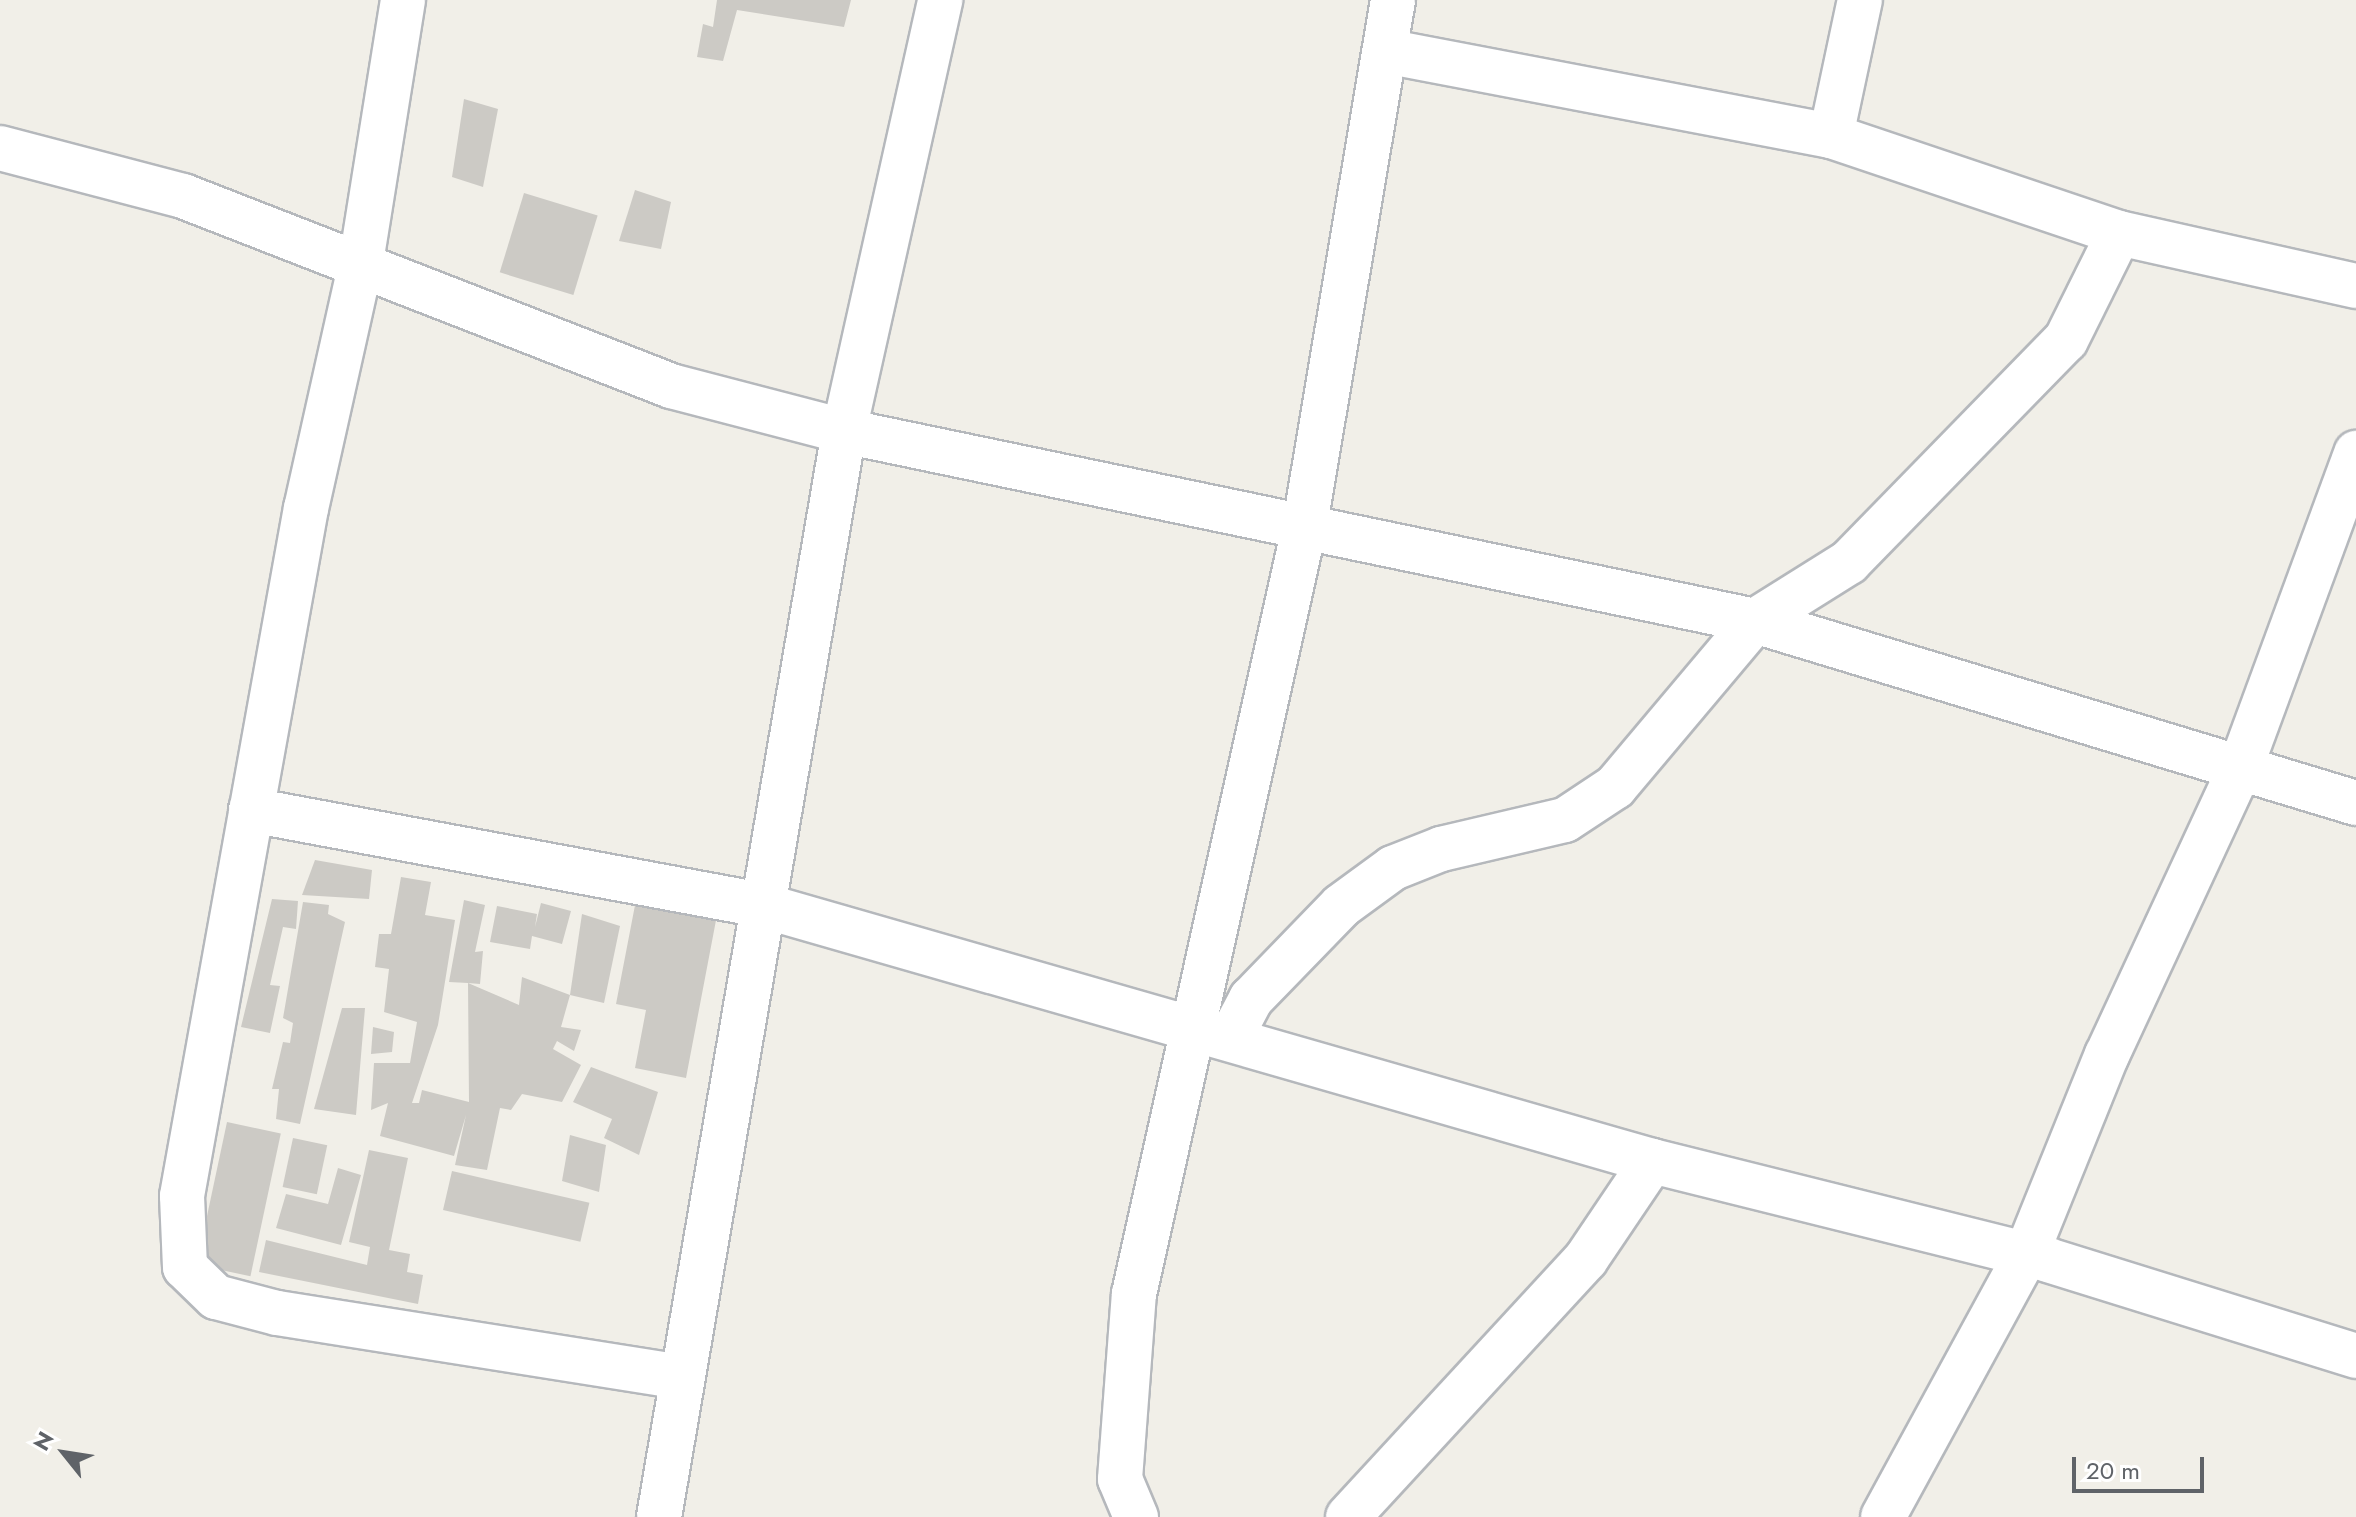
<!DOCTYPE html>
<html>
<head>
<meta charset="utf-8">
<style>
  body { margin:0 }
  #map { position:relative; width:2356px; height:1517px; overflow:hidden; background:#f1efe8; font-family:Jost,sans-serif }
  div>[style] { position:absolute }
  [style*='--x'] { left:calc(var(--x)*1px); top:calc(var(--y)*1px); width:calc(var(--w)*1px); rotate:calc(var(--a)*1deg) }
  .building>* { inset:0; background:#cccac5; transform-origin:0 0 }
  .roads { filter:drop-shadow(2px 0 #b5b8bc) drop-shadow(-2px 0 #b5b8bc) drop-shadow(0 2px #b5b8bc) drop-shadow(0 -2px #b5b8bc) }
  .minor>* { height:44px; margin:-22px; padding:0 22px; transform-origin:22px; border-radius:22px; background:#fff }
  span { translate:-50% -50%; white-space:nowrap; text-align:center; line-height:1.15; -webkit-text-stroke:6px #fff; paint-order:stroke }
  .north { position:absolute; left:24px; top:1413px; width:80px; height:80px; -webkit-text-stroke:6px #fff; paint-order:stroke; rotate:300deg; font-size:22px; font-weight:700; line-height:32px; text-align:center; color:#5f6368 }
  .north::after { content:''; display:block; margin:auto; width:28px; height:36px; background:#5f6368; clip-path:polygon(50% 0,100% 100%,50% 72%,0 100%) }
  .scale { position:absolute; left:2072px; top:1457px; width:132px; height:36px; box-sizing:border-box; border:4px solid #5f6368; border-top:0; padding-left:10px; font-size:24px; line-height:28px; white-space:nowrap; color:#5f6368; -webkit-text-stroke:6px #fff; paint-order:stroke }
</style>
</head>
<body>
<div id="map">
  <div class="building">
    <i style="clip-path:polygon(717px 0,851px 0,844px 27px,737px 10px,723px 61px,697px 57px,703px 24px,713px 27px)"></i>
    <i style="clip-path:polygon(464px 99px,498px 109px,483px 187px,452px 177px)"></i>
    <i style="clip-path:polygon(635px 190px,671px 202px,661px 249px,619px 241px)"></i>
    <i style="left:524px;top:193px;width:77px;height:83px;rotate:17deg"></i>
    <i style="clip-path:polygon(315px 860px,372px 870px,369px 899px,302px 895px)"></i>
    <i style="clip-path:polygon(401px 877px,431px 882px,425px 915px,455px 920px,438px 1025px,412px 1103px,419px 1103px,422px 1090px,469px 1102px,468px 983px,449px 982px,464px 900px,485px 905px,475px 952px,483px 951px,480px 984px,468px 983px,519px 1005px,522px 977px,570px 995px,561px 1027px,581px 1030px,574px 1051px,557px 1041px,553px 1049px,581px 1065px,562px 1102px,522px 1094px,511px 1110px,500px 1108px,487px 1170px,455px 1165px,466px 1115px,454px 1156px,380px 1136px,388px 1103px,371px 1110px,374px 1063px,410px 1063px,417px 1022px,384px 1012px,389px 969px,375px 967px,379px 934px,391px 934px)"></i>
    <i style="clip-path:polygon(272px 899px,298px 901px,296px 929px,283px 927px,270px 985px,280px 986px,270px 1033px,241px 1027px)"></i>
    <i style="clip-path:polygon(636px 900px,717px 915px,686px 1078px,635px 1068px,646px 1010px,616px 1004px)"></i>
    <i style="clip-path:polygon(303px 902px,329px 905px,328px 914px,345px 922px,300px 1124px,276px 1119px,279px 1089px,272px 1089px,283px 1042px,290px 1043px,293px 1023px,283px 1018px)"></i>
    <i style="clip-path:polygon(541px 903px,571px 911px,562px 944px,532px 936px,530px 949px,490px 942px,497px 906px,537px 914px,535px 927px)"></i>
    <i style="clip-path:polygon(582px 914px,620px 926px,604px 1003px,570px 995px)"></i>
    <i style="clip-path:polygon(342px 1008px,365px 1008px,356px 1115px,314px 1109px)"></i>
    <i style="clip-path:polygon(373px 1027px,394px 1032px,392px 1052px,371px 1054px)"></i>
    <i style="clip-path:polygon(591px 1067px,658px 1092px,639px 1155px,604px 1138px,612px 1119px,573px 1102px)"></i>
    <i style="left:227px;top:1122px;width:55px;height:146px;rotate:12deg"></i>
    <i style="clip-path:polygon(570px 1135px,606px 1145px,599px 1192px,562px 1181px)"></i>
    <i style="left:293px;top:1138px;width:35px;height:50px;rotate:12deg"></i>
    <i style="clip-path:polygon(369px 1150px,408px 1158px,389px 1250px,410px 1254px,407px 1272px,423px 1275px,418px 1304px,259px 1272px,266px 1240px,367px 1265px,370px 1247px,349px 1242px)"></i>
    <i style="clip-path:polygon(338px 1168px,361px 1175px,341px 1245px,276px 1228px,286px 1194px,328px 1204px)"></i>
    <i style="left:452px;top:1171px;width:141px;height:40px;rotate:13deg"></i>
  </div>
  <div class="roads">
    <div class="minor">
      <i style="--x:403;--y:0;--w:270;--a:99.1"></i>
      <i style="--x:360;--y:267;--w:247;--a:102.6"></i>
      <i style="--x:306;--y:508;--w:699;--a:100.22"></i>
      <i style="--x:182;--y:1196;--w:71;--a:87.6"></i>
      <i style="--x:185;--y:1267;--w:43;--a:44.1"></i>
      <i style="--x:216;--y:1297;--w:63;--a:14.7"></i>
      <i style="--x:277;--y:1313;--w:410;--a:9"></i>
      <i style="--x:1385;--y:51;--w:454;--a:10.8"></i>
      <i style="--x:1831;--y:136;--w:304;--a:18.6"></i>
      <i style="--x:2119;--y:233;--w:243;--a:12.6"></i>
      <i style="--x:1831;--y:136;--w:139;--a:-78"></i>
      <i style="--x:0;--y:148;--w:189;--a:14.7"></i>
      <i style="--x:183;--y:196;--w:524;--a:21.27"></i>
      <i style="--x:671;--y:386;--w:179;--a:14.6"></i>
      <i style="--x:844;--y:431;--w:931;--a:11.78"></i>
      <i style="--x:1755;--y:621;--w:628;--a:16.85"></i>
      <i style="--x:251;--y:810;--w:519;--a:10.55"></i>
      <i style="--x:761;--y:905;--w:927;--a:16.03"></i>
      <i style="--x:1652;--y:1161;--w:408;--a:14"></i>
      <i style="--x:2048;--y:1260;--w:323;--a:17.3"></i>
      <i style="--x:1232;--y:1035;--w:41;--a:-62.2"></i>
      <i style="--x:1251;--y:999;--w:129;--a:-45.9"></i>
      <i style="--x:1341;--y:906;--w:64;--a:-36.2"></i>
      <i style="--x:1393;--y:868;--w:52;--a:-21.6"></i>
      <i style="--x:1441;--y:849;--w:127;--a:-13.2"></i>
      <i style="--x:1565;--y:820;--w:60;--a:-33.4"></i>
      <i style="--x:1615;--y:787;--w:217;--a:-49.9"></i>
      <i style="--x:1755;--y:621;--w:111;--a:-32.1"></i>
      <i style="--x:1849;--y:562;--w:310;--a:-45.7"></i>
      <i style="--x:2066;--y:340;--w:119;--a:-63.6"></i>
      <i style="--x:659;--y:1517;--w:1102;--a:-80.33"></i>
      <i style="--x:844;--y:431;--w:442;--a:-77.4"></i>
      <i style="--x:1136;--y:1517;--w:41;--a:-112.8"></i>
      <i style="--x:1120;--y:1479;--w:186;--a:-85.7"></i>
      <i style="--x:1134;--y:1294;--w:789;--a:-77.48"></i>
      <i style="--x:1305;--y:524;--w:531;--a:-80.47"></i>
      <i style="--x:1348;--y:1517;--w:351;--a:-47.3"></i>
      <i style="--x:1586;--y:1259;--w:118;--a:-56"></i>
      <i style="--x:1883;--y:1517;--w:298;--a:-61.4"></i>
      <i style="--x:2026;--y:1255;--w:216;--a:-68"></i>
      <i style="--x:2107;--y:1055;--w:315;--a:-65.1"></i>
      <i style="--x:2240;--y:769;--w:337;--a:-69.8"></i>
    </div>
  </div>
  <div class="north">N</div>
  <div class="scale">20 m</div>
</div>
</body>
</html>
